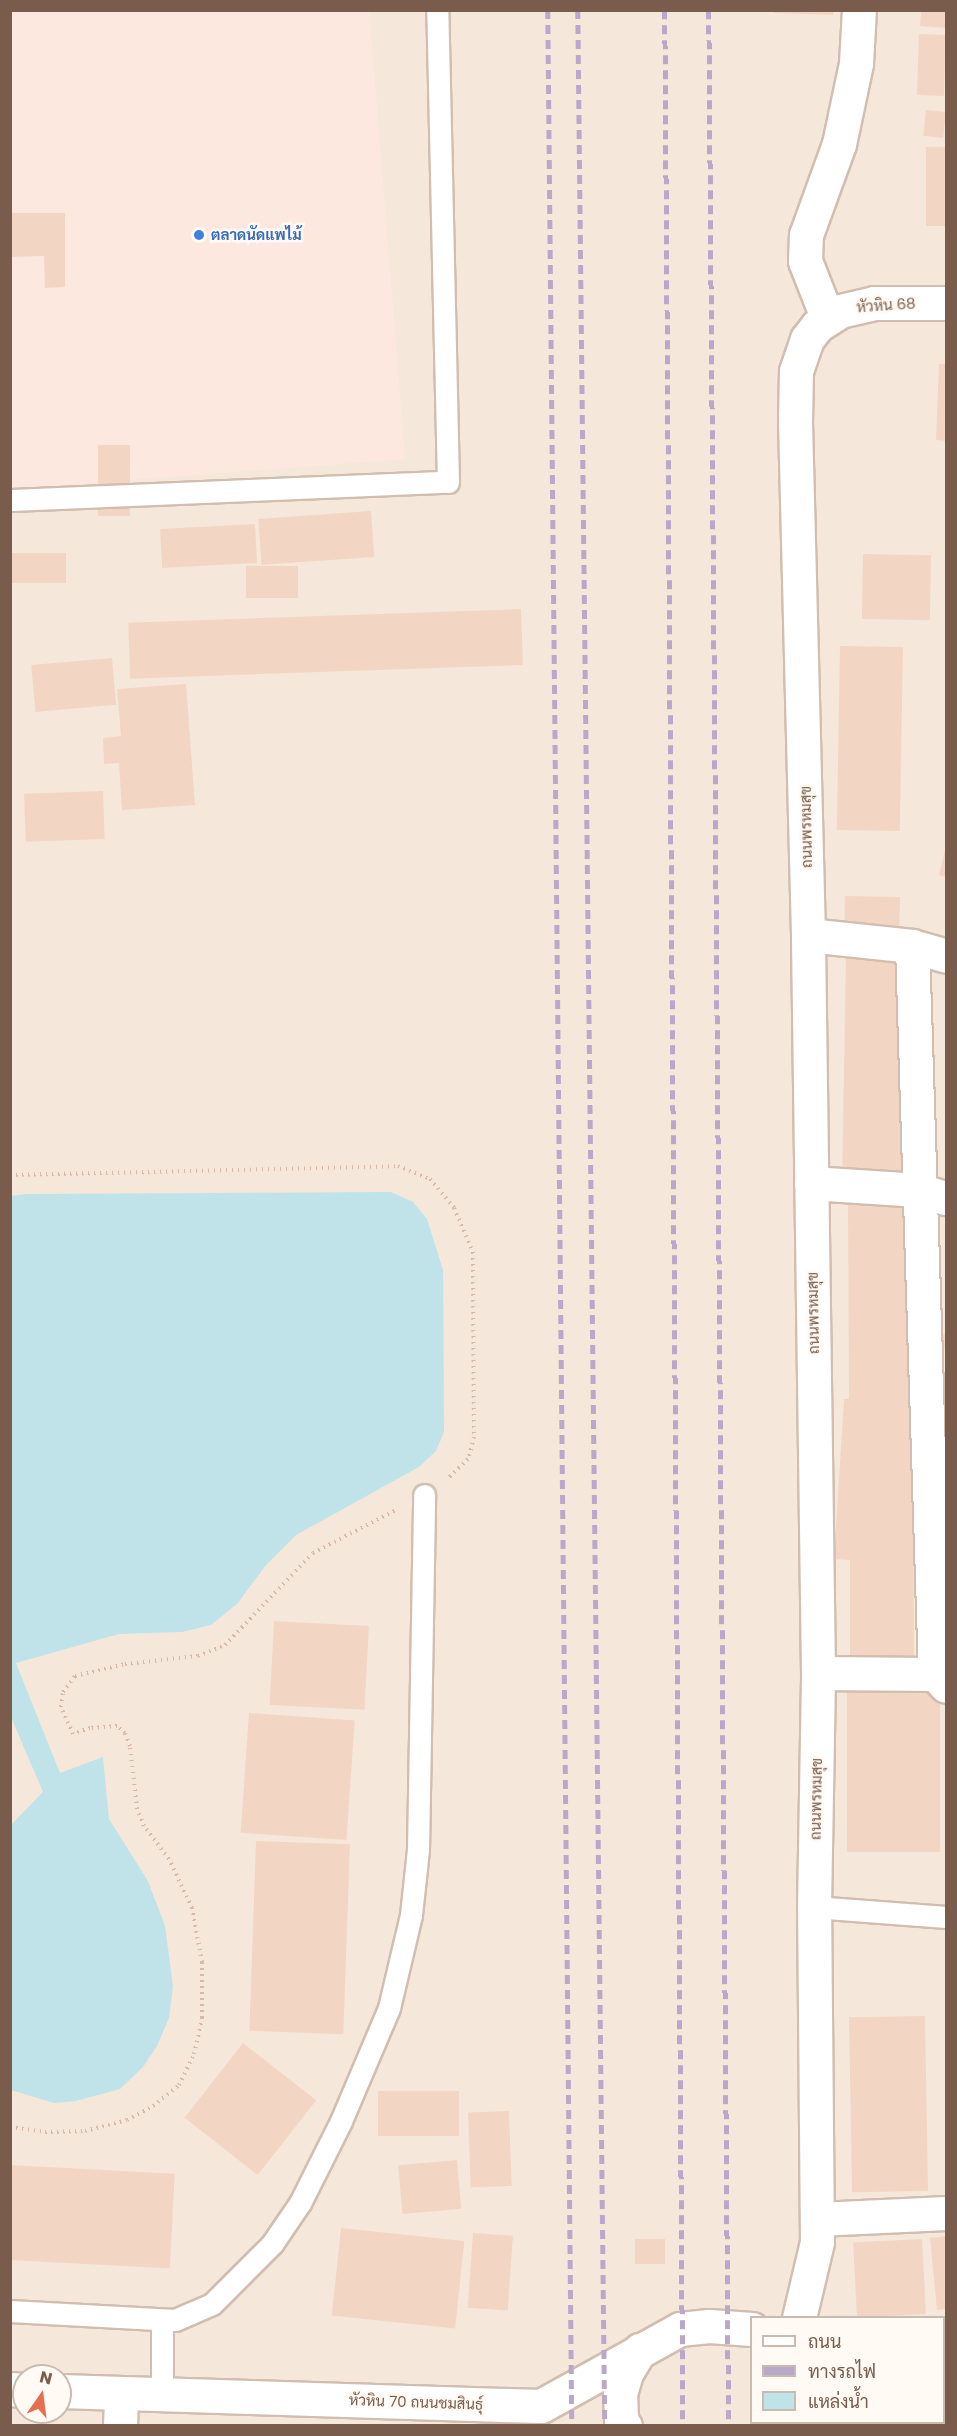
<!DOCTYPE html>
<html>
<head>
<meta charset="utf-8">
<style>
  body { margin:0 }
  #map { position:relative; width:957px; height:2436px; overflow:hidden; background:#fdf6ec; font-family:Poppins,Sarabun,sans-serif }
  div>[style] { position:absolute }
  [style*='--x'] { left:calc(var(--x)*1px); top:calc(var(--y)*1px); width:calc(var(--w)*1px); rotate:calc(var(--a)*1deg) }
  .residential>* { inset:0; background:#f5e8da }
  .commercial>* { inset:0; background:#fde8e0 }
  .water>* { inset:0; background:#bfe3e8 }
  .building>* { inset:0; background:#f3d5c3; transform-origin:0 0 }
  .path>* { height:4px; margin-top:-2px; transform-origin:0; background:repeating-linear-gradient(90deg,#d9b8a5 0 1.5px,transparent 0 6px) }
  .roads { filter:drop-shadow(2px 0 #d1beb0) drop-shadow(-2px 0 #d1beb0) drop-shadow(0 2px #d1beb0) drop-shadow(0 -2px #d1beb0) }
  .service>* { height:21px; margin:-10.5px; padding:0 10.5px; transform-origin:10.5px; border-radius:10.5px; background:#fff }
  .minor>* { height:33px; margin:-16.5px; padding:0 16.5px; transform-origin:16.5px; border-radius:16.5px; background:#fff }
  .secondary>* { height:33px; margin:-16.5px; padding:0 16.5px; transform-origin:16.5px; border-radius:16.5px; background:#fff }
  .rail>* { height:4.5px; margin-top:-2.25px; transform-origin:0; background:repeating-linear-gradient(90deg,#b9a8c9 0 9px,transparent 0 15px) }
  .dots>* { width:16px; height:16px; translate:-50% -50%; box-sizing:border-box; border:3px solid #fffaf3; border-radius:50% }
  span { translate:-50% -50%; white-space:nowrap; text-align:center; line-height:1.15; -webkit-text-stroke:5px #fffaf3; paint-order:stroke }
  .shop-label { font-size:15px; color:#366cbe; font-weight:700 }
  .left { translate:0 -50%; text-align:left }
  .street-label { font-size:15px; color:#7a5c4d }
  .frame { position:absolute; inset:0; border:12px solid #7a5c4d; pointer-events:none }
  .legend { position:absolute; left:750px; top:2316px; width:195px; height:108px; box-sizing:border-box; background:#fffaf3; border:2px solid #cabbb1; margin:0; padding:8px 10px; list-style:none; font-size:18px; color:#7a5c4d }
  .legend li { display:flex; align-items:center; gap:12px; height:30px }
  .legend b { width:30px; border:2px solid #cabbb1 }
  .north { position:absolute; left:12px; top:2364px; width:60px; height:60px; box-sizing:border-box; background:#fffaf3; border:2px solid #cabbb1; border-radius:50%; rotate:14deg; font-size:16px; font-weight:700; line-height:24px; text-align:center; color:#7a5c4d }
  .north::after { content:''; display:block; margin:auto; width:21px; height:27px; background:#e76f51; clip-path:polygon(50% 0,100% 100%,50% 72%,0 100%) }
</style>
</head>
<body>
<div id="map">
  <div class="residential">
    <i style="clip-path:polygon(evenodd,11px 11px,946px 11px,946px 2425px,11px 2426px,11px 11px,752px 2318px,944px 2318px,944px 2422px,752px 2422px,752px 2318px,11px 11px,24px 2376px,60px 2376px,60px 2412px,24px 2412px,24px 2376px)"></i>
  </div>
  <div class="commercial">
    <i style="clip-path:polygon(11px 11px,369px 11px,405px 459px,11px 489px)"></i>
  </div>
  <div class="water">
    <i style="clip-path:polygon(391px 1192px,413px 1202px,427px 1219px,443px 1270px,444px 1432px,436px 1451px,419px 1467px,296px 1535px,266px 1565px,237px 1604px,211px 1625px,182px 1632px,119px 1634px,16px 1663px,60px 1773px,103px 1757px,109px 1819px,148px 1881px,165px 1926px,173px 1986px,169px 2018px,157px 2046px,143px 2067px,120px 2089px,76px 2101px,54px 2103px,11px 2090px,11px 1825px,43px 1792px,11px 1717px,11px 1196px,26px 1194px)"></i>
  </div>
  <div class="building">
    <i style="clip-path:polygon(774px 10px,833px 10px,833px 15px,774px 13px)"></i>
    <i style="clip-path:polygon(921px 10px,946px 10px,946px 28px,920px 26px)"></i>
    <i style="left:919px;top:34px;width:27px;height:61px;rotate:2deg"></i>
    <i style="left:926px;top:110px;width:20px;height:26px;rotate:6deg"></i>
    <i style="left:926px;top:147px;width:20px;height:79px"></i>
    <i style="clip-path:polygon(10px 213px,65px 213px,65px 287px,45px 288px,44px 256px,10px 257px)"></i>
    <i style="clip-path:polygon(939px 364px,946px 364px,946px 441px,936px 440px)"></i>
    <i style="left:98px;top:445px;width:32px;height:71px"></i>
    <i style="left:371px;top:511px;width:46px;height:113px;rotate:86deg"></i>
    <i style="left:255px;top:524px;width:39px;height:95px;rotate:87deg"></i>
    <i style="left:10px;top:553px;width:56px;height:30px"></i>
    <i style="left:863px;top:554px;width:68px;height:65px;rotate:1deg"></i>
    <i style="left:298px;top:566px;width:32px;height:52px;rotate:90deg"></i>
    <i style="left:521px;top:609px;width:56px;height:393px;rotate:88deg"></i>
    <i style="left:840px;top:646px;width:63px;height:184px;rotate:1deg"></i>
    <i style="left:112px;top:658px;width:47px;height:81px;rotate:85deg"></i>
    <i style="clip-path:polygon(186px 684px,195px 805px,122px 810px,119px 763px,104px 764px,103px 738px,121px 736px,117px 689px)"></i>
    <i style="left:103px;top:791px;width:48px;height:79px;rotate:88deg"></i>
    <i style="clip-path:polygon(946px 847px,946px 877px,939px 875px)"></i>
    <i style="left:845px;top:896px;width:55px;height:30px;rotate:1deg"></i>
    <i style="left:846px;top:955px;width:63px;height:218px;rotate:1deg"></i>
    <i style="clip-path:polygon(848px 1202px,912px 1202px,914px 1664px,850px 1664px,850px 1560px,834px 1559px,844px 1399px,849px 1399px)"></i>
    <i style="left:936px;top:1334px;width:10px;height:135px;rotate:6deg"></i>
    <i style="left:274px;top:1621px;width:95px;height:84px;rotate:3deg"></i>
    <i style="left:847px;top:1685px;width:93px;height:167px"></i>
    <i style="left:249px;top:1713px;width:106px;height:120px;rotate:4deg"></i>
    <i style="left:256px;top:1841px;width:94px;height:190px;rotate:2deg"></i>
    <i style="left:925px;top:2016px;width:175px;height:76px;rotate:89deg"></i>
    <i style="left:243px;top:2043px;width:93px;height:95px;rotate:38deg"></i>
    <i style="left:378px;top:2091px;width:81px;height:45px"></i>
    <i style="left:509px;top:2111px;width:75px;height:41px;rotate:88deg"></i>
    <i style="left:457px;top:2160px;width:49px;height:59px;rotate:85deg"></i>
    <i style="left:10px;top:2165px;width:165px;height:95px;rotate:3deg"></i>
    <i style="left:341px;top:2228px;width:124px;height:88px;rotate:6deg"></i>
    <i style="left:473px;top:2233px;width:40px;height:75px;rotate:4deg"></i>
    <i style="clip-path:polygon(946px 2236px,946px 2309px,937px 2310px,930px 2238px)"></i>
    <i style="left:665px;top:2239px;width:25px;height:30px;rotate:90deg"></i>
    <i style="left:922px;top:2239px;width:75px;height:69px;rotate:87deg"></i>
  </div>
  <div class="path">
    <i style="--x:10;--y:1175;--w:388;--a:-1.3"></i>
    <i style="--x:398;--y:1166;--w:35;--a:22"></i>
    <i style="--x:430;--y:1179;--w:38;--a:50"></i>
    <i style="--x:454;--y:1208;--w:48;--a:66.6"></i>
    <i style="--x:473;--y:1252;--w:185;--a:89.7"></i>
    <i style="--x:474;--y:1437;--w:23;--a:105"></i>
    <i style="--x:468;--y:1459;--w:30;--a:136"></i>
    <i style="--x:73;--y:1734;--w:30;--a:-114"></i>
    <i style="--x:61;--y:1707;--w:15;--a:-82"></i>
    <i style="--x:63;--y:1692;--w:20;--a:-53"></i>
    <i style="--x:75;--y:1676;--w:51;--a:-13.5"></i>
    <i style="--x:125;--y:1664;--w:73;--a:-6.3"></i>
    <i style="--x:198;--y:1656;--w:29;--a:-22"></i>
    <i style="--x:225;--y:1645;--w:127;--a:-46.3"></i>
    <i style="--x:313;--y:1553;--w:93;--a:-27.4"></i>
    <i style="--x:10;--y:2127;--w:35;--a:8"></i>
    <i style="--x:45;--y:2132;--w:40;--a:-1.4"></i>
    <i style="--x:85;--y:2131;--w:43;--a:-14.7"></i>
    <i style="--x:127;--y:2120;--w:30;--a:-28"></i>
    <i style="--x:153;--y:2106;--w:33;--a:-39"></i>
    <i style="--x:179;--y:2085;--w:34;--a:-64"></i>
    <i style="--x:194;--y:2054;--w:37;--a:-77"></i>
    <i style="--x:202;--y:2018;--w:56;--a:-90"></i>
    <i style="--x:202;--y:1962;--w:55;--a:-100.5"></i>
    <i style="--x:192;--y:1908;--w:54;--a:-115.1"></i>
    <i style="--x:169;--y:1859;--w:41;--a:-127.1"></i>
    <i style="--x:144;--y:1826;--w:18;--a:-112"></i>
    <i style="--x:137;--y:1809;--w:63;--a:-96.3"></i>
    <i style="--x:130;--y:1746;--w:14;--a:-111"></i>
    <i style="--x:125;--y:1733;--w:11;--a:-139"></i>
    <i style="--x:117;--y:1726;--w:27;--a:176"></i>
    <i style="--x:90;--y:1728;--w:16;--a:162"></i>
  </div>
  <div class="roads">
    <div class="service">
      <i style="--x:10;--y:500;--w:438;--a:-2.4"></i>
      <i style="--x:448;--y:482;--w:472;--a:-91.3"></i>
      <i style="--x:814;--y:1907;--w:132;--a:4.3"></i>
      <i style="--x:10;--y:2311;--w:165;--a:3.1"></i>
      <i style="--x:175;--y:2320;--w:40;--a:-23.4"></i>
      <i style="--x:212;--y:2304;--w:85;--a:-45"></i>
      <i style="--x:272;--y:2244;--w:50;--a:-55.7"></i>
      <i style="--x:300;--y:2203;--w:92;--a:-63.4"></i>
      <i style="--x:341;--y:2121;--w:123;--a:-67"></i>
      <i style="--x:389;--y:2008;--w:96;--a:-76.7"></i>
      <i style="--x:411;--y:1915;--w:65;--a:-83.9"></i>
      <i style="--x:418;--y:1850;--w:355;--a:-89"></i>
      <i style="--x:162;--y:2320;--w:74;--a:90"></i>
    </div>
    <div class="minor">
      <i style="--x:827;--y:317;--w:60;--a:-111.4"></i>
      <i style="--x:805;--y:261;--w:26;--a:-88"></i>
      <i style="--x:806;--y:235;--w:97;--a:-70.1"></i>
      <i style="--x:839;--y:144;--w:83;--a:-78.1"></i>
      <i style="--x:856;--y:63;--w:53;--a:-86.8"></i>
      <i style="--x:808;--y:935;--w:105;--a:6"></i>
      <i style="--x:912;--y:946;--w:35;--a:16"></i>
      <i style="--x:912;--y:946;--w:728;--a:88.19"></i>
      <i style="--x:811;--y:1183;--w:108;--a:3.7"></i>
      <i style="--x:919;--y:1190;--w:28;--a:17"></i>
      <i style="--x:818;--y:1673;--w:117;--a:0.5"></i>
      <i style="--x:935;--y:1674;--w:16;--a:47"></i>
      <i style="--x:818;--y:2219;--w:128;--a:-2.7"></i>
      <i style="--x:799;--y:2318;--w:78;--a:-76.7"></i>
      <i style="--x:817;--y:2242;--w:335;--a:-90.5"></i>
      <i style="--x:814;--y:1907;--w:234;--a:-89"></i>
      <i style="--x:818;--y:1673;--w:738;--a:-90.78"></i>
      <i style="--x:808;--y:935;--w:513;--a:-91.45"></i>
      <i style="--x:795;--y:422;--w:51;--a:-88.9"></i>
      <i style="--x:796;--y:371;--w:34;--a:-71"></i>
      <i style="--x:807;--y:339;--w:16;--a:-52"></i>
      <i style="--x:817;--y:326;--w:27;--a:-33"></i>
      <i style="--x:840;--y:311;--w:35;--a:-13"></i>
      <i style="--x:874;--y:303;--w:72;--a:0"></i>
      <i style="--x:120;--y:2426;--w:33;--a:-88"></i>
    </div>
    <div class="secondary">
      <i style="--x:10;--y:2389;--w:14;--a:4"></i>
      <i style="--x:60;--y:2391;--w:481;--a:1.8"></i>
      <i style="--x:541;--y:2406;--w:159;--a:-29"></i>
      <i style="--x:680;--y:2329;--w:29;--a:-6"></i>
      <i style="--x:709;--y:2326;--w:43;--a:4"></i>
      <i style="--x:944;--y:2422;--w:2;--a:27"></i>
      <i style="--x:625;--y:2426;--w:7;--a:-124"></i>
      <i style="--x:621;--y:2420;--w:26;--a:-92"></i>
      <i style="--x:620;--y:2394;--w:22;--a:-74"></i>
      <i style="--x:626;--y:2373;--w:27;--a:-59"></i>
      <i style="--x:827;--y:2426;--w:4;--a:-76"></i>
    </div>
  </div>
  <div class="rail">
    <i style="--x:548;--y:10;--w:2416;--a:89.43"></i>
    <i style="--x:578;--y:10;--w:2416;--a:89.36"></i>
    <i style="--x:665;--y:10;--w:2416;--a:89.57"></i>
    <i style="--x:709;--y:10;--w:2416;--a:89.53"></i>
  </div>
  <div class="dots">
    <i style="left:199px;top:235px;background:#3f7fe0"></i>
  </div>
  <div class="shop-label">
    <span class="left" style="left:211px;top:235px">ตลาดนัดแพไม้</span>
  </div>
  <div class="street-label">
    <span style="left:886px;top:305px;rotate:-4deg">หัวหิน 68</span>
    <span style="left:806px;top:827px;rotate:-91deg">ถนนพรหมสุข</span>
    <span style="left:813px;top:1313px;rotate:-91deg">ถนนพรหมสุข</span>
    <span style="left:816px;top:1799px;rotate:-89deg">ถนนพรหมสุข</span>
    <span style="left:416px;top:2402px;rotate:2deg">หัวหิน 70 ถนนชมสินธุ์</span>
  </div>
  <div class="frame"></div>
  <ul class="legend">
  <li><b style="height:8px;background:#fff"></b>ถนน</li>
  <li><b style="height:8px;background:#b9a8c9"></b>ทางรถไฟ</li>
  <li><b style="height:16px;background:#bfe3e8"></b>แหล่งน้ำ</li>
  </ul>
  <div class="north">N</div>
</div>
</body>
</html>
